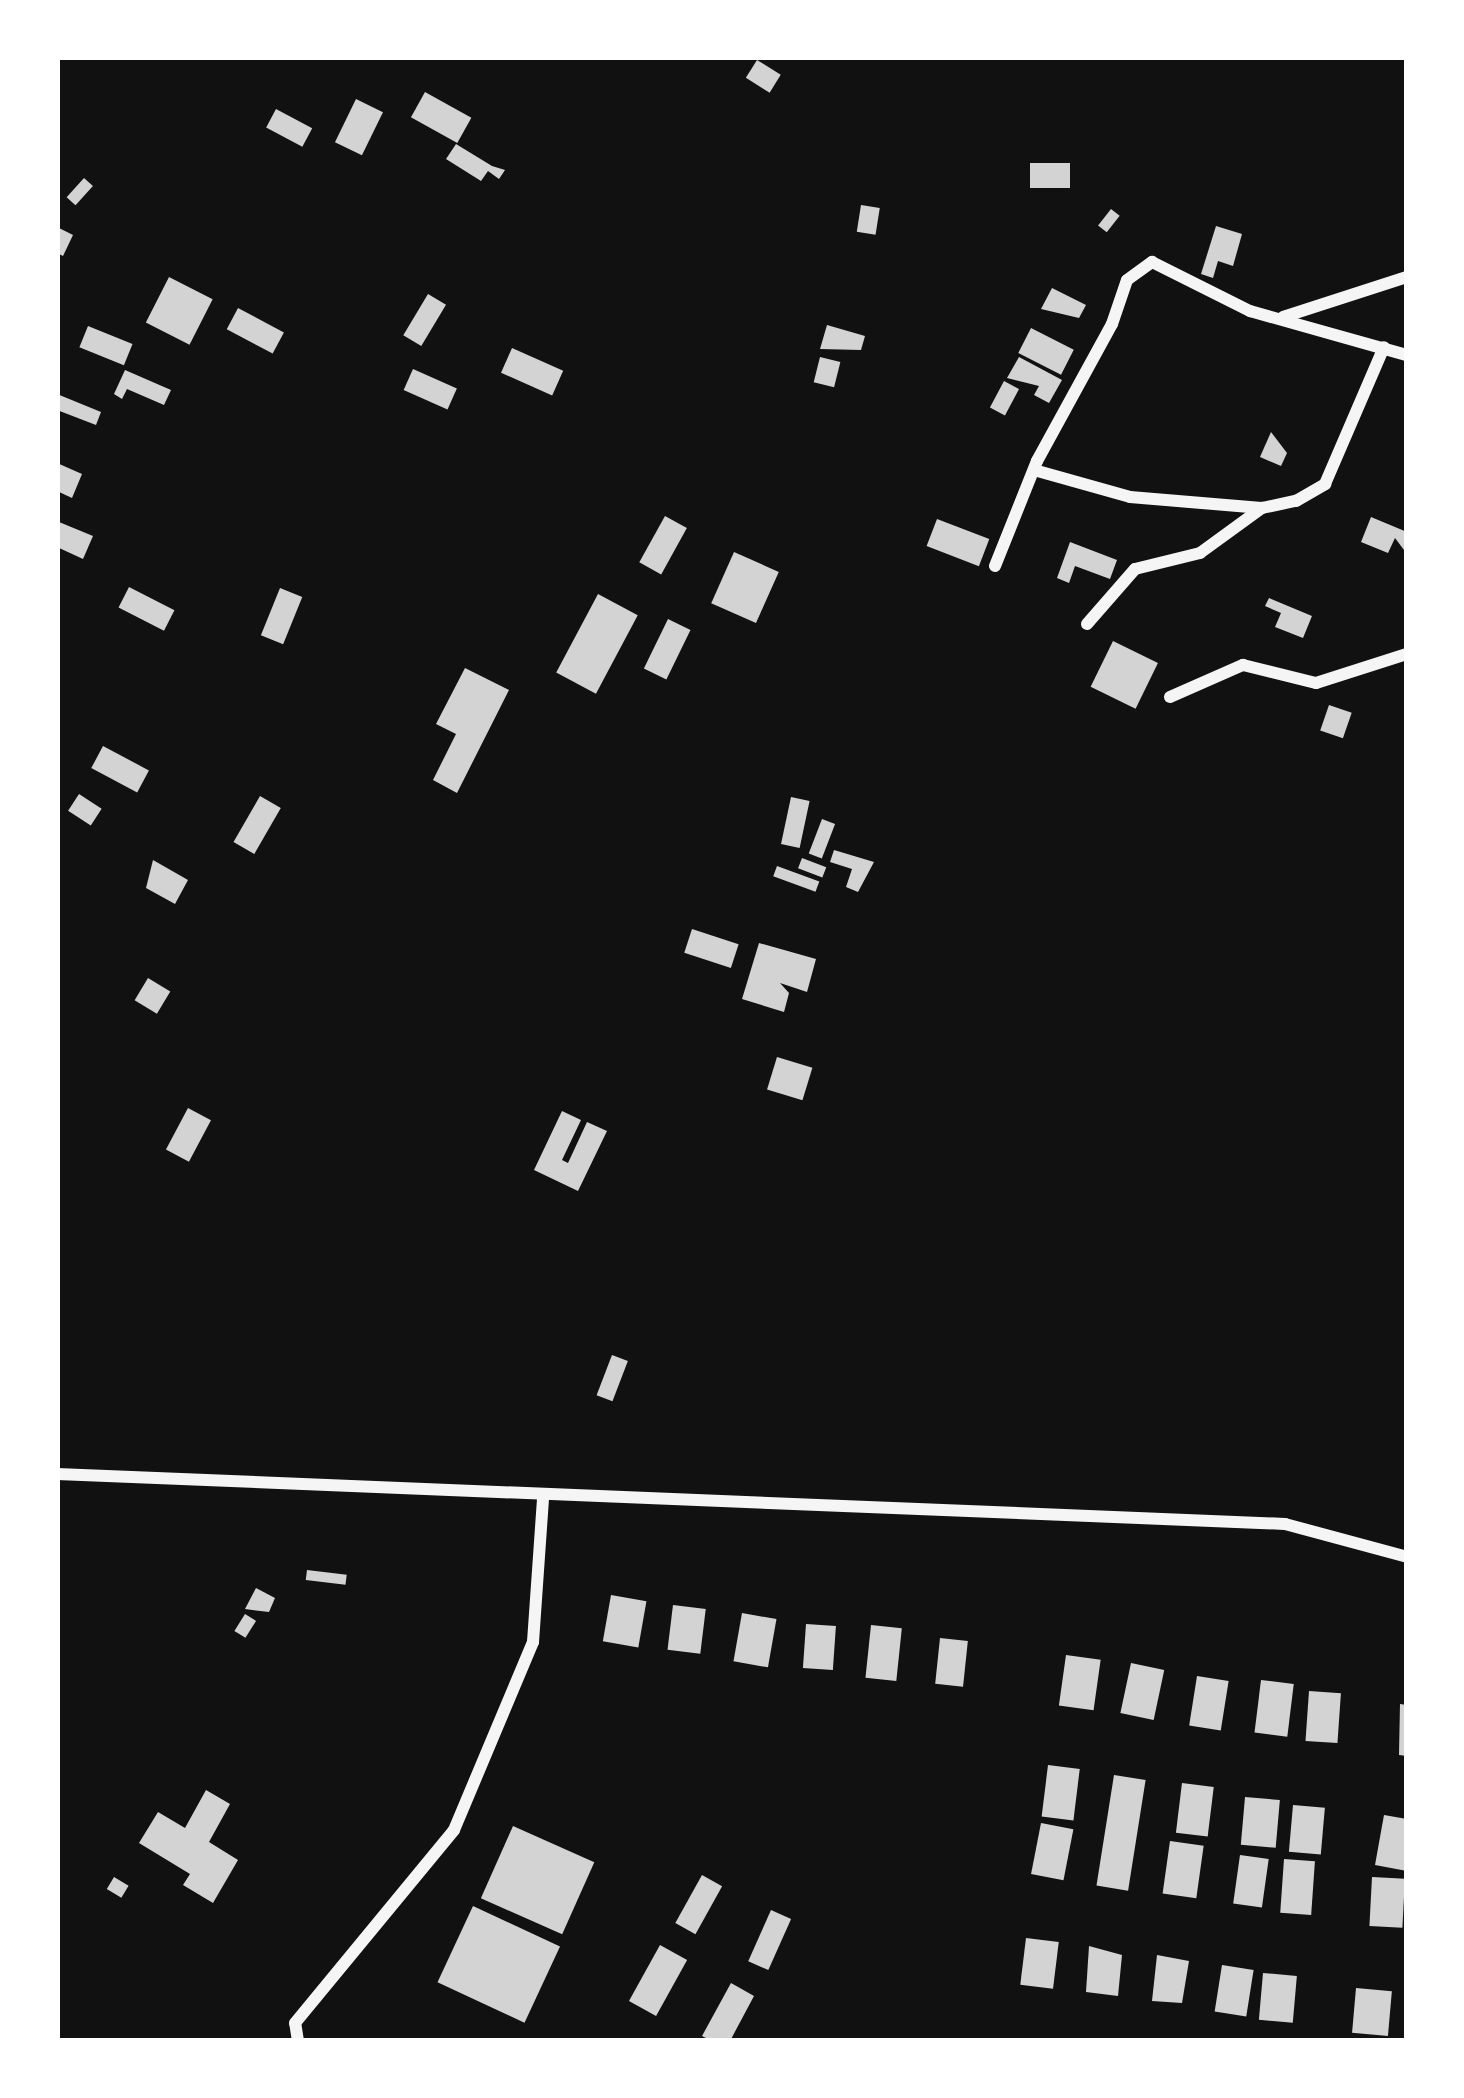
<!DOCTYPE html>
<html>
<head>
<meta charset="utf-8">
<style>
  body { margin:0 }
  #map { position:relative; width:1464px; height:2098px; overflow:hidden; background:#111; font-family:"Sofia Sans Condensed",sans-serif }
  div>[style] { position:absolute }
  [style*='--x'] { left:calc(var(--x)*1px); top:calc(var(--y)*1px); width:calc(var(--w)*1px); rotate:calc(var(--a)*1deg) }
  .building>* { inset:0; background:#d3d3d3; transform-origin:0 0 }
  .minor>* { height:12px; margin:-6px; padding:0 6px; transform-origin:6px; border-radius:6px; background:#f5f5f5 }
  span { translate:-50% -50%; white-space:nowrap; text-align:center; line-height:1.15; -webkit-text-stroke:12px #fff; paint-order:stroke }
  .frame { position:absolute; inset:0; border:60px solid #fff; pointer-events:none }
</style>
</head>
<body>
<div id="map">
  <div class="building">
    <i style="left:757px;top:60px;width:28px;height:21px;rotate:32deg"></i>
    <i style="left:425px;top:92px;width:53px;height:29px;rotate:29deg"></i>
    <i style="left:356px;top:99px;width:30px;height:48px;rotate:26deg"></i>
    <i style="left:276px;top:109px;width:41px;height:21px;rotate:28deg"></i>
    <i style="clip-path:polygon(456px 144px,492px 166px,505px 170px,499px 179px,488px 171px,481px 181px,446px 159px)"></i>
    <i style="left:1030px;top:163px;width:40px;height:25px"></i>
    <i style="left:84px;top:178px;width:12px;height:26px;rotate:42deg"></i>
    <i style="left:861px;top:205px;width:19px;height:27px;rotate:9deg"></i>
    <i style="left:1111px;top:209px;width:11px;height:21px;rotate:38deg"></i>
    <i style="clip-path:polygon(1216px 226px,1242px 234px,1233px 266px,1218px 261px,1213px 278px,1201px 274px)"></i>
    <i style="clip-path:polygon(57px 227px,73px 235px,63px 256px,57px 253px)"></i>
    <i style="left:169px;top:277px;width:49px;height:51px;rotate:27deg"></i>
    <i style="clip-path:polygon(1052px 288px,1086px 305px,1079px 318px,1041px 309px)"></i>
    <i style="left:428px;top:294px;width:21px;height:48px;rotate:31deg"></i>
    <i style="left:238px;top:308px;width:52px;height:24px;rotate:28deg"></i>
    <i style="clip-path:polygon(827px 325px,865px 336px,861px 350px,820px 349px)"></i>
    <i style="left:88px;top:326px;width:48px;height:23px;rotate:22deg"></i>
    <i style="left:1031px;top:328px;width:48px;height:28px;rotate:27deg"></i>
    <i style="left:512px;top:348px;width:56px;height:27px;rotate:24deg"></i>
    <i style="left:820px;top:357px;width:21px;height:26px;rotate:14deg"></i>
    <i style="clip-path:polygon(1019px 357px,1062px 380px,1049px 403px,1034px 395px,1039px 386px,1007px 378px)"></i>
    <i style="left:413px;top:369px;width:48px;height:23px;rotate:24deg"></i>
    <i style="clip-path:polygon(125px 370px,171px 390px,164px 405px,127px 389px,122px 399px,114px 394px)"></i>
    <i style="left:1004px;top:381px;width:17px;height:30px;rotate:28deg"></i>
    <i style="clip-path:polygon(57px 394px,101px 412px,96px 425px,57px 410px)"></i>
    <i style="clip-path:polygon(1271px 432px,1287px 453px,1281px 466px,1260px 457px)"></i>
    <i style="clip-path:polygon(57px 463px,82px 474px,72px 498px,57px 491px)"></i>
    <i style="left:665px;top:516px;width:25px;height:53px;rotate:29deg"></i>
    <i style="clip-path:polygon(1371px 517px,1407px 532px,1407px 554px,1395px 538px,1388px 553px,1361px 542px)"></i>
    <i style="left:937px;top:519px;width:56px;height:29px;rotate:21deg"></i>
    <i style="clip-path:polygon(59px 522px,93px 536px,83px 559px,57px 547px)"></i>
    <i style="clip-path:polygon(1070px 542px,1117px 560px,1110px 579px,1075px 566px,1069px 583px,1057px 578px)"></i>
    <i style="left:734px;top:552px;width:49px;height:56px;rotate:24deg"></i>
    <i style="left:129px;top:587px;width:51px;height:23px;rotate:27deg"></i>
    <i style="left:280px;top:588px;width:24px;height:51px;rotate:22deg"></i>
    <i style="left:598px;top:594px;width:45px;height:89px;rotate:28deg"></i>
    <i style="clip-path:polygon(1269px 598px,1312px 616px,1303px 638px,1275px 627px,1281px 613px,1265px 606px)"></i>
    <i style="left:668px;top:619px;width:25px;height:55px;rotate:26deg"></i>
    <i style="left:1113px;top:641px;width:50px;height:51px;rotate:26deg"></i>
    <i style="clip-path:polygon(465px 668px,509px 690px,457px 793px,433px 780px,456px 734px,436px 724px)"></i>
    <i style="left:1329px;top:705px;width:24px;height:27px;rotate:19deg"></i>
    <i style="left:103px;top:746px;width:52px;height:25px;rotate:28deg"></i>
    <i style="left:79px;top:794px;width:27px;height:20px;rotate:33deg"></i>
    <i style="left:260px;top:796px;width:24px;height:53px;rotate:30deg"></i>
    <i style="left:791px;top:797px;width:19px;height:48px;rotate:12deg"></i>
    <i style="left:822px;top:819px;width:14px;height:37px;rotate:21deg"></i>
    <i style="clip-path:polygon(834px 850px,874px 862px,858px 892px,846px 887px,852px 869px,830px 862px)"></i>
    <i style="left:802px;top:858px;width:26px;height:11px;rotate:21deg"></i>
    <i style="clip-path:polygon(153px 860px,188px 880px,175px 904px,146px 888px)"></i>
    <i style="left:777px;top:866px;width:45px;height:11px;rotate:20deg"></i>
    <i style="left:692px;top:929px;width:49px;height:25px;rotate:18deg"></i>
    <i style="clip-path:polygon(759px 943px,816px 959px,807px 992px,780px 983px,789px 993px,784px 1012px,742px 999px)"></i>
    <i style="left:148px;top:978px;width:26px;height:26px;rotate:31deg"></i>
    <i style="left:777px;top:1057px;width:37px;height:34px;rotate:17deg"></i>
    <i style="left:188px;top:1108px;width:26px;height:47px;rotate:28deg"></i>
    <i style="clip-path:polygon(562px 1111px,581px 1120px,562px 1160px,568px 1163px,587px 1122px,607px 1131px,578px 1191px,534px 1170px)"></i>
    <i style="left:612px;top:1355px;width:17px;height:43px;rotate:21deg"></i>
    <i style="left:307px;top:1570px;width:40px;height:10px;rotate:7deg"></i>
    <i style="clip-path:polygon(256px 1588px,275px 1598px,269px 1612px,245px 1609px)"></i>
    <i style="left:611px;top:1595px;width:36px;height:47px;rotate:10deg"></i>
    <i style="left:673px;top:1605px;width:33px;height:45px;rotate:7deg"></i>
    <i style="left:742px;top:1613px;width:35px;height:49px;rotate:10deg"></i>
    <i style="left:245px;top:1614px;width:13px;height:20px;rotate:32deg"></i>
    <i style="left:806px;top:1624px;width:30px;height:44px;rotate:4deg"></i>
    <i style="left:871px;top:1625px;width:31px;height:53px;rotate:6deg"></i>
    <i style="left:940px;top:1638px;width:28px;height:46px;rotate:6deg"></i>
    <i style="left:1066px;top:1655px;width:35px;height:51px;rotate:8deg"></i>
    <i style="left:1131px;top:1663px;width:34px;height:51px;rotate:12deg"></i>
    <i style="left:1197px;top:1676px;width:32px;height:50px;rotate:9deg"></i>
    <i style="left:1261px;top:1680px;width:33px;height:53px;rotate:7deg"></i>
    <i style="left:1309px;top:1691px;width:32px;height:50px;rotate:4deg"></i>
    <i style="clip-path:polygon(1400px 1704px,1407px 1705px,1407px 1756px,1399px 1755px)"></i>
    <i style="left:1048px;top:1765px;width:32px;height:52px;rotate:7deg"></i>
    <i style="left:1114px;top:1775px;width:32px;height:112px;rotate:9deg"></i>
    <i style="left:1182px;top:1783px;width:32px;height:50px;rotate:7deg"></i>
    <i style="clip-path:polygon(206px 1790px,230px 1804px,209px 1842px,238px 1860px,213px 1903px,183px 1885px,190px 1874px,139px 1843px,158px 1812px,185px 1828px)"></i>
    <i style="left:1245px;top:1797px;width:35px;height:48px;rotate:5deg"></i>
    <i style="left:1293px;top:1805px;width:32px;height:47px;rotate:5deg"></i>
    <i style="clip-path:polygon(1384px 1815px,1407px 1819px,1407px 1871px,1375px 1865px)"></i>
    <i style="left:1041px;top:1823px;width:33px;height:52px;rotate:11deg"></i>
    <i style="left:513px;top:1826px;width:89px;height:79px;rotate:24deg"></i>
    <i style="left:1170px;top:1841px;width:34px;height:53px;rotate:8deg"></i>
    <i style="left:1240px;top:1855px;width:29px;height:49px;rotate:8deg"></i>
    <i style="left:1284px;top:1859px;width:31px;height:54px;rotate:4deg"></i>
    <i style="left:702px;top:1875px;width:23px;height:55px;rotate:29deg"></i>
    <i style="left:114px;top:1877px;width:17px;height:14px;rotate:31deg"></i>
    <i style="left:1372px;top:1877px;width:33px;height:49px;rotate:3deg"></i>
    <i style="left:473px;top:1906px;width:96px;height:84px;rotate:25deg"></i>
    <i style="left:771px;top:1910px;width:22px;height:56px;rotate:24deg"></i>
    <i style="left:1026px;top:1938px;width:33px;height:47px;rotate:7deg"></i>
    <i style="left:660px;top:1945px;width:31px;height:64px;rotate:29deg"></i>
    <i style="clip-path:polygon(1089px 1946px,1122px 1955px,1118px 1996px,1086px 1992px)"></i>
    <i style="clip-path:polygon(1157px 1955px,1189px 1961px,1182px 2003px,1152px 2001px)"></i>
    <i style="left:1222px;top:1965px;width:32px;height:47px;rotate:9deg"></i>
    <i style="left:1263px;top:1973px;width:34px;height:47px;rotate:5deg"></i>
    <i style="clip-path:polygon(731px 1983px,754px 1996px,730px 2041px,712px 2041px,702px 2036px)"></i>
    <i style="left:1356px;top:1988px;width:36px;height:45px;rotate:5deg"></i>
  </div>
  <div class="minor">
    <i style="--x:1283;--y:317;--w:130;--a:-17.9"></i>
    <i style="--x:1034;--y:470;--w:100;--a:15.7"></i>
    <i style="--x:1130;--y:497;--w:132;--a:4.8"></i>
    <i style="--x:1262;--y:508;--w:35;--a:-12"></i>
    <i style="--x:1296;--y:501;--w:34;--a:-30"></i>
    <i style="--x:1325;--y:484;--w:149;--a:-66.7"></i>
    <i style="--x:995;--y:566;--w:113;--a:-68.2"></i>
    <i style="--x:1037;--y:461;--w:156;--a:-61.3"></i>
    <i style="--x:1112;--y:324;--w:46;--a:-71.2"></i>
    <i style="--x:1127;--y:280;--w:31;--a:-36"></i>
    <i style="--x:1152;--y:262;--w:110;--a:26.6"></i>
    <i style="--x:1250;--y:311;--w:163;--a:15.7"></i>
    <i style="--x:1087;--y:624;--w:73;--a:-48.9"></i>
    <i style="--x:1135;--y:569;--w:67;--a:-13.8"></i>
    <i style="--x:1200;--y:553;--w:77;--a:-36"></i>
    <i style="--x:1170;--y:697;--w:80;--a:-23.7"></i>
    <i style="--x:1243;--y:665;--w:75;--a:13.9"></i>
    <i style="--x:1316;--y:683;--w:96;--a:-17.7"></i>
    <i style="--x:57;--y:1474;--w:1229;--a:2.33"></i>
    <i style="--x:1285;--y:1524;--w:126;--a:15.1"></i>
    <i style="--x:298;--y:2041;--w:18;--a:-99"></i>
    <i style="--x:295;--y:2023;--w:250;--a:-50.5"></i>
    <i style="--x:454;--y:1830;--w:204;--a:-67.2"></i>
    <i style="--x:533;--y:1642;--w:144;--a:-86"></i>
  </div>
  <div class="frame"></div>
</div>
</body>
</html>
